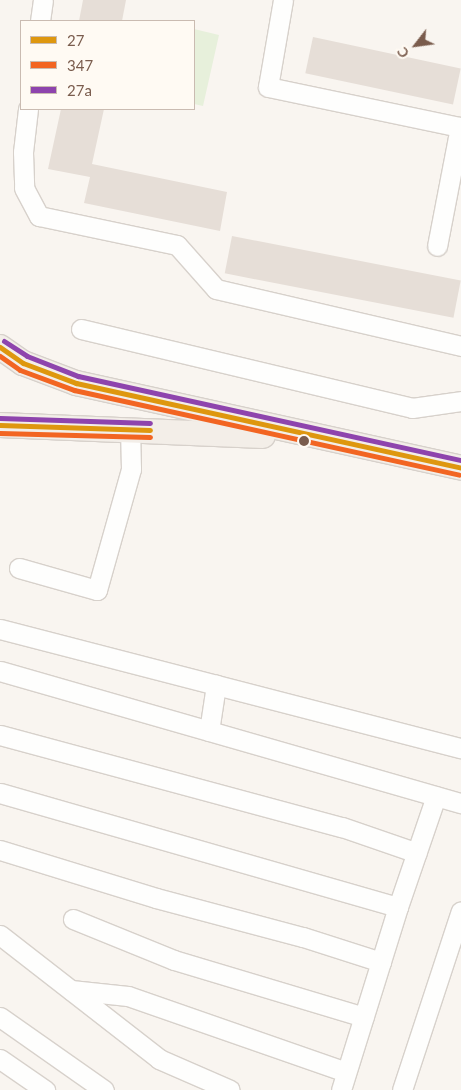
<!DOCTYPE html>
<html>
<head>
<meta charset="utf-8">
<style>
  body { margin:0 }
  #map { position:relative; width:461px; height:1090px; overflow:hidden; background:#f9f5f0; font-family:Lato,sans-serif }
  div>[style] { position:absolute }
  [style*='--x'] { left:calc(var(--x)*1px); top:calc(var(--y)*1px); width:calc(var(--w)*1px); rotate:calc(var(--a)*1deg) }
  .green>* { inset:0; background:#e7f0db }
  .building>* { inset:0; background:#e6ded7; transform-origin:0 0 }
  .roads { filter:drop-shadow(1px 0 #d7d1cb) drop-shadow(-1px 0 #d7d1cb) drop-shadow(0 1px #d7d1cb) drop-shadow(0 -1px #d7d1cb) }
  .minor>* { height:19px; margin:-9.5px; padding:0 9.5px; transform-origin:9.5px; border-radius:9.5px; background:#fefefd }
  .major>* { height:24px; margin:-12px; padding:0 12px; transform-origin:12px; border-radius:12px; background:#f3eee8 }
  .bus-1>* { height:5px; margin:-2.5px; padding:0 2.5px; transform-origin:2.5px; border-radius:2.5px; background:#de970f }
  .bus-2>* { height:5px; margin:-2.5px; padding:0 2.5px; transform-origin:2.5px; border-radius:2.5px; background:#f26522 }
  .bus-3>* { height:5px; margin:-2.5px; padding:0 2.5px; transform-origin:2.5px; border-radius:2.5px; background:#8e44ad }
  .dots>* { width:14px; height:14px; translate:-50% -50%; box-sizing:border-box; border:2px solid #fffaf3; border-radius:50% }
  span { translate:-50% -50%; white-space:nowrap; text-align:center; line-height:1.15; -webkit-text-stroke:4.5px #fffaf3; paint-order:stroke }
  .legend { position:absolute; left:20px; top:20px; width:175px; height:90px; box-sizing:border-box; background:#fffaf3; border:1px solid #cabbb1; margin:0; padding:6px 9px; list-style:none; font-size:15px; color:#7a5c4d }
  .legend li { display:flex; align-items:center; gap:10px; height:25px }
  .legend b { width:25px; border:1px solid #cabbb1 }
  .north { position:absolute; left:391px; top:20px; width:50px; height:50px; -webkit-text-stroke:4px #fffaf3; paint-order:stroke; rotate:240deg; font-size:14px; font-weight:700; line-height:20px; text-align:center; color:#7a5c4d }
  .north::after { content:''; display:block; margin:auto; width:18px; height:22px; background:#7a5c4d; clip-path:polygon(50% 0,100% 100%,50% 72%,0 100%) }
</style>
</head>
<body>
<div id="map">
  <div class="green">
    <i style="clip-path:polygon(194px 29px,219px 35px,203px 106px,194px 104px)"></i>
  </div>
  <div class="building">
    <i style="clip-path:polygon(83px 0,126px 0,122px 21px,79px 21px)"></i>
    <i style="left:313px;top:37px;width:151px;height:37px;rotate:12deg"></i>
    <i style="clip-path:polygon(61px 109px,104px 109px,92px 164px,227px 192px,220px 231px,84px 203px,90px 177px,48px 169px)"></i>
    <i style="left:232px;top:236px;width:233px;height:38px;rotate:11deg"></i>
  </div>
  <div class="roads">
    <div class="minor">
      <i style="--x:283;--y:0;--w:88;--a:99.8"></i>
      <i style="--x:268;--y:87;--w:196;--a:11.8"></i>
      <i style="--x:460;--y:127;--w:121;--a:100.9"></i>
      <i style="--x:40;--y:21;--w:21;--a:-82"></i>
      <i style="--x:28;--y:109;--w:43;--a:96.6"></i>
      <i style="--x:23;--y:152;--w:36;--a:88"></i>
      <i style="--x:24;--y:188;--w:32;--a:62"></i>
      <i style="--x:39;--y:216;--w:141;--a:11.9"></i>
      <i style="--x:177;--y:245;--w:59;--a:48.4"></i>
      <i style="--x:216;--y:289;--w:252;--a:13.1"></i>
      <i style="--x:81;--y:329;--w:340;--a:13.4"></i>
      <i style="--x:412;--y:408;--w:49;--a:-8.1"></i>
      <i style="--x:19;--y:568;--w:81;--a:15.8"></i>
      <i style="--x:97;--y:590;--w:126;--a:-74.3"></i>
      <i style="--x:131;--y:469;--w:41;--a:-91.4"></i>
      <i style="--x:0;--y:629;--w:476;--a:14.5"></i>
      <i style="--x:0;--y:671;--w:480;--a:16"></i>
      <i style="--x:209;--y:731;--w:47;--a:-81.3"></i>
      <i style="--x:0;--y:735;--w:354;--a:15.1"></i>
      <i style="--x:342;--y:827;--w:79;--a:19.1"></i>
      <i style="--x:0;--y:793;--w:414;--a:16"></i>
      <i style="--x:398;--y:907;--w:117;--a:-71.1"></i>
      <i style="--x:0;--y:850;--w:163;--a:17.1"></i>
      <i style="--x:156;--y:898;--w:152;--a:14.9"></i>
      <i style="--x:303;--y:937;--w:82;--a:17.8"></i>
      <i style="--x:73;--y:919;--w:109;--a:22.1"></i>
      <i style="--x:174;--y:960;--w:198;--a:16.7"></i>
      <i style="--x:0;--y:935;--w:202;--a:37.9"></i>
      <i style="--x:159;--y:1059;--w:77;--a:23.6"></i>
      <i style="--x:71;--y:990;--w:57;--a:6"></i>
      <i style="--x:128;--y:996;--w:231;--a:19.2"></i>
      <i style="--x:0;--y:1017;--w:127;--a:35.1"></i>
      <i style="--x:0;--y:1059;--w:55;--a:34.6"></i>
      <i style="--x:341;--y:1090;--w:192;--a:-72.7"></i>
      <i style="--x:402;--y:1090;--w:188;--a:-71.8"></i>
    </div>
    <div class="major">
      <i style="--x:0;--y:347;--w:28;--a:35"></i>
      <i style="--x:23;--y:363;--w:57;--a:20.7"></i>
      <i style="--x:76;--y:383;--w:394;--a:12.4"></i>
      <i style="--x:0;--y:425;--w:263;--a:2.4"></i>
    </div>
  </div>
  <div class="bus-1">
    <i style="--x:0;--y:347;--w:28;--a:35"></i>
    <i style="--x:23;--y:363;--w:57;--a:20.7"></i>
    <i style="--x:76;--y:383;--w:394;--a:12.4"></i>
    <i style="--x:0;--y:425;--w:150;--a:1.9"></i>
  </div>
  <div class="bus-2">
    <i style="--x:0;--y:356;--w:24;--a:35"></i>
    <i style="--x:20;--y:370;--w:58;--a:20.3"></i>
    <i style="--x:74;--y:390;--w:394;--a:12.4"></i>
    <i style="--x:0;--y:433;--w:150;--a:1.5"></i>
  </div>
  <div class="bus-3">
    <i style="--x:4;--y:341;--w:27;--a:33"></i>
    <i style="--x:27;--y:356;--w:55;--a:21.4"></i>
    <i style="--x:78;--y:376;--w:392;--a:12.4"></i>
    <i style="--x:0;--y:418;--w:150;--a:1.9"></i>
  </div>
  <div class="dots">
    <i style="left:304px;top:441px;background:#7a5c4d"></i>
  </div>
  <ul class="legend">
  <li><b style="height:6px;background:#de970f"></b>27</li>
  <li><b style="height:6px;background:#f26522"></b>347</li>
  <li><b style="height:6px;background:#8e44ad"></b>27а</li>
  </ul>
  <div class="north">С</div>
</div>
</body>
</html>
